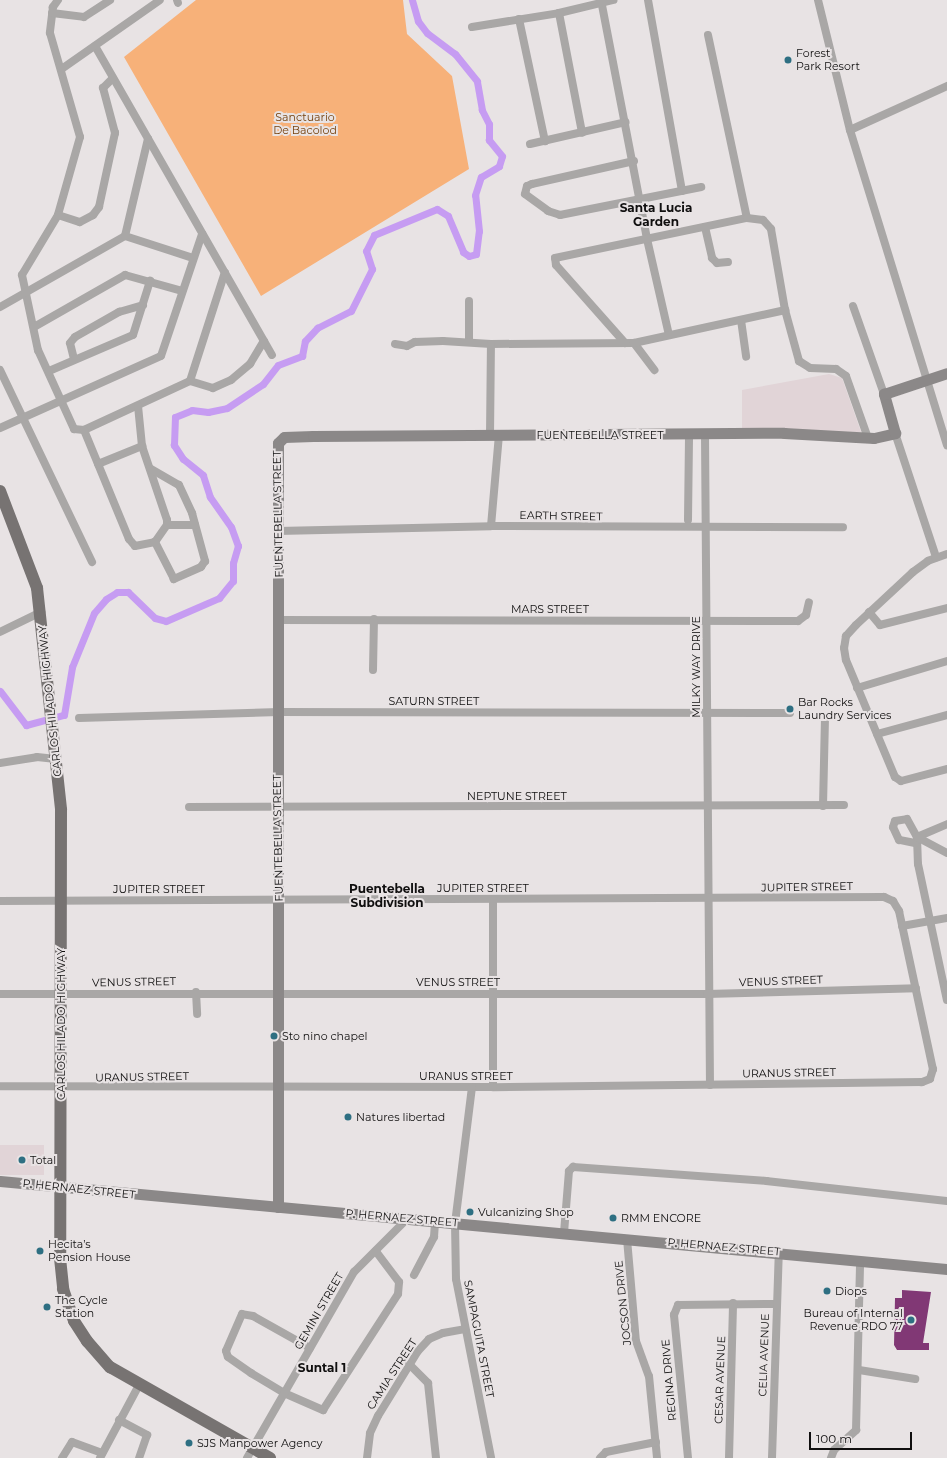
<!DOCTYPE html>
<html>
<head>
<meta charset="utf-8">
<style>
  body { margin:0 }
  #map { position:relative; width:947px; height:1458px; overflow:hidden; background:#e8e3e4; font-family:Montserrat,sans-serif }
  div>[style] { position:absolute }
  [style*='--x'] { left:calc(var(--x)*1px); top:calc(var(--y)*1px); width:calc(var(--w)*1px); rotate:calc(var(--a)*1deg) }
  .built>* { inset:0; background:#e1d4d7; transform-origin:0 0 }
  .green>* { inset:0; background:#f7b179 }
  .canal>* { height:7px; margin:-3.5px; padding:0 3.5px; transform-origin:3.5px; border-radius:3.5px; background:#c69cf2 }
  .building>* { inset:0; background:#813875 }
  .street>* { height:8px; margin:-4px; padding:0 4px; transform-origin:4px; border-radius:4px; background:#a9a7a6 }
  .secondary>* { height:11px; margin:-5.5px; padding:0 5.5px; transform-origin:5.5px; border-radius:5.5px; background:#8b8888 }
  .primary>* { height:12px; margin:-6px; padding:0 6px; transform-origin:6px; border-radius:6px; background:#777372 }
  .dots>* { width:11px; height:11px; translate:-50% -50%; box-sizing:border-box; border:2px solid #e8e3e4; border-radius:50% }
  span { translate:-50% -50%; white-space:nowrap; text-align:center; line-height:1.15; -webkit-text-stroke:4px #e8e3e4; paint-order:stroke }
  .poi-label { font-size:11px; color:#100f0f }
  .left { translate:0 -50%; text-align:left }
  .right { translate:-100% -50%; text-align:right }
  .park-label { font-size:11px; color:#76420e }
  .street-label { font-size:11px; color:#100f0f }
  .neighbourhood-label { font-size:12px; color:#100f0f; font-weight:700 }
  .scale { position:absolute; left:809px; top:1432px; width:103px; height:18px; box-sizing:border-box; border:2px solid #100f0f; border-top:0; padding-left:5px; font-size:12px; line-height:14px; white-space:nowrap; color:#100f0f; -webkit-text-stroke:3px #e8e3e4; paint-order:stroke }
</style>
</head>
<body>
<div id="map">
  <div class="built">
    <i style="clip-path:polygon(829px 374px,842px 378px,861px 432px,742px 431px,742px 390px)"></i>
    <i style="left:0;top:1145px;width:44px;height:30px"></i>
  </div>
  <div class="green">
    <i style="clip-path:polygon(196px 0,403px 0,407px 34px,452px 76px,469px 169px,261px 296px,124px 57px)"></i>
  </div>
  <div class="canal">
    <i style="--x:0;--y:691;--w:43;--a:52.6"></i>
    <i style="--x:26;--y:725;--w:39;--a:-15"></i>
    <i style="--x:64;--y:715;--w:49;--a:-80.5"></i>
    <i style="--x:72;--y:667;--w:58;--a:-67.8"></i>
    <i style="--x:94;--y:613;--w:18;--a:-49"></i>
    <i style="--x:106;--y:599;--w:13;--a:-32"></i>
    <i style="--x:117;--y:592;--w:11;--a:0"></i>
    <i style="--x:128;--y:592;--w:37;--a:44"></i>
    <i style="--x:155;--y:618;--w:11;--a:15"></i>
    <i style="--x:166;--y:621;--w:58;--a:-23.5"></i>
    <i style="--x:219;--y:598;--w:22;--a:-51"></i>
    <i style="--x:233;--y:581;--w:18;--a:-90"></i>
    <i style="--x:233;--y:563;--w:18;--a:-74"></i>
    <i style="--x:238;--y:546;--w:20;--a:-110"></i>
    <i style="--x:231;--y:527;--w:37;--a:-125"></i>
    <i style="--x:210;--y:497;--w:23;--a:-108"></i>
    <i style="--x:203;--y:475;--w:26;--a:-141"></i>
    <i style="--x:183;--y:459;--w:17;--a:-123"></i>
    <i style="--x:174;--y:445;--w:28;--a:-88"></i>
    <i style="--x:175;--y:417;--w:18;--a:-22"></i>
    <i style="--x:192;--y:410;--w:16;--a:7"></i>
    <i style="--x:208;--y:412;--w:19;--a:-12"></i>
    <i style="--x:227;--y:408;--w:43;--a:-33.7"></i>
    <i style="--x:263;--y:384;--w:24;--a:-52"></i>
    <i style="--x:278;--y:365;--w:26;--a:-21"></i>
    <i style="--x:302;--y:356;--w:15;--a:-79"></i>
    <i style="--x:305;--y:341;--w:18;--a:-47"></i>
    <i style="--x:317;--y:328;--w:38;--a:-27"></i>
    <i style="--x:351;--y:311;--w:47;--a:-63.4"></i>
    <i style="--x:372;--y:269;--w:19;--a:-108"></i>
    <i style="--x:366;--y:251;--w:18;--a:-63"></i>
    <i style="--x:374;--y:235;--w:68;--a:-22.4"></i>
    <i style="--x:437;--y:209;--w:13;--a:32"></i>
    <i style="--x:448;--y:216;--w:39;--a:67"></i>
    <i style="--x:463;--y:252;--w:7;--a:34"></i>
    <i style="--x:469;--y:256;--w:7;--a:-16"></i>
    <i style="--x:476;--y:254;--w:23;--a:-83"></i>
    <i style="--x:479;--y:231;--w:36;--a:-96"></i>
    <i style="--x:475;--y:195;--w:19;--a:-72"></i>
    <i style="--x:481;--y:177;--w:21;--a:-31"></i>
    <i style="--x:499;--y:166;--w:10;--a:-73"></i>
    <i style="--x:502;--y:156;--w:21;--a:-129"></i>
    <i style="--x:489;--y:140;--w:16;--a:-90"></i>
    <i style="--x:489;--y:124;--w:16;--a:-117"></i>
    <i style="--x:482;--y:110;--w:29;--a:-100"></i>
    <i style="--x:477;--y:81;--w:35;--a:-129"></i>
    <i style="--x:455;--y:54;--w:35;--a:-143"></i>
    <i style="--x:427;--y:33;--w:15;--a:-127"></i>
    <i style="--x:418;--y:21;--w:22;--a:-106"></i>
  </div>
  <div class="building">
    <i style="clip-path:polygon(902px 1290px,931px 1292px,923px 1343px,929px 1343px,929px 1350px,897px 1350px,894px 1345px,895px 1298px,902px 1298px)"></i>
  </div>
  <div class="street">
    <i style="--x:58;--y:0;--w:9;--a:126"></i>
    <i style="--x:53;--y:7;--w:26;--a:97"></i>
    <i style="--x:50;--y:33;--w:108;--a:73.9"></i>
    <i style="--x:80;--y:137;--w:81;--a:105.8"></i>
    <i style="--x:58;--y:215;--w:70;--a:121"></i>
    <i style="--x:22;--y:275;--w:77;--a:78"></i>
    <i style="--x:38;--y:350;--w:87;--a:65.5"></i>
    <i style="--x:74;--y:429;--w:10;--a:6"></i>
    <i style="--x:84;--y:430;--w:117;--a:-24.8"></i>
    <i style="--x:190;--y:381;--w:114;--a:-72.2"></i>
    <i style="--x:177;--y:0;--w:3;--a:72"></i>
    <i style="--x:601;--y:0;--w:243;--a:79.1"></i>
    <i style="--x:647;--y:239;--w:98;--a:77.1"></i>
    <i style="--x:648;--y:0;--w:194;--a:79.9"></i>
    <i style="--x:818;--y:0;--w:134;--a:76.2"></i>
    <i style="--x:850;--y:130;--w:330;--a:72.9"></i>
    <i style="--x:52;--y:13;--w:32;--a:7"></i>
    <i style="--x:84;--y:17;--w:31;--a:-33"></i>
    <i style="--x:559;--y:13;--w:122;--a:79.1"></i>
    <i style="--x:519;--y:19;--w:125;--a:78"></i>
    <i style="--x:472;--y:27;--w:88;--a:-9.1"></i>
    <i style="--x:559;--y:13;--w:56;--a:-13.5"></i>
    <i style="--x:708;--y:35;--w:187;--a:78"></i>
    <i style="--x:95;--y:46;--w:356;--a:60.2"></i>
    <i style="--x:63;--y:68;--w:118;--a:-35"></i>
    <i style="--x:850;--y:130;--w:107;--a:-24.4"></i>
    <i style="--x:530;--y:144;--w:98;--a:-12.9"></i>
    <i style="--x:634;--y:161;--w:105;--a:167.3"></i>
    <i style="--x:532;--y:184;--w:5;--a:158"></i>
    <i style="--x:527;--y:186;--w:8;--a:104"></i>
    <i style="--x:525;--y:194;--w:29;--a:36"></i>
    <i style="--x:548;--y:211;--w:13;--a:18"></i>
    <i style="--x:560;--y:215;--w:144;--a:-11.2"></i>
    <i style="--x:58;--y:215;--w:23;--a:18"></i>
    <i style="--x:80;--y:222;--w:15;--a:-28"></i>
    <i style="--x:93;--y:215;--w:10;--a:-53"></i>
    <i style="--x:99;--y:207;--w:76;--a:-77.8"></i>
    <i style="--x:115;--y:133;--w:47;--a:-104.9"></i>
    <i style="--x:103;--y:88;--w:14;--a:-45"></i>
    <i style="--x:705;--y:227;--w:32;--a:77"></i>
    <i style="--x:712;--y:258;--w:7;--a:45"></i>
    <i style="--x:717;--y:263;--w:11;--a:-5"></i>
    <i style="--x:125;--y:236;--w:71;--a:17.9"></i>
    <i style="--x:853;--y:306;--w:93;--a:70.6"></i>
    <i style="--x:0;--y:307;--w:144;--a:-29.6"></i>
    <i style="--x:125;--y:236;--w:100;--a:-76.7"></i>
    <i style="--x:741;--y:320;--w:37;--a:82"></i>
    <i style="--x:34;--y:327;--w:105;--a:-29.7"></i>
    <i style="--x:125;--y:275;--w:59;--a:15.7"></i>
    <i style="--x:469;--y:341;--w:40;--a:-90"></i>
    <i style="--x:625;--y:343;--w:104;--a:-131.5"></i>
    <i style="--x:556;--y:265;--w:7;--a:-98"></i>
    <i style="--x:555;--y:258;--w:196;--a:-11.8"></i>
    <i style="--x:747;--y:218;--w:16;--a:7"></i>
    <i style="--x:763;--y:220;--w:12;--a:48"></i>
    <i style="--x:771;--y:229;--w:82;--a:80.2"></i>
    <i style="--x:785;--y:310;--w:53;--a:74.6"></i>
    <i style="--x:799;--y:361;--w:13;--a:32"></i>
    <i style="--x:810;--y:368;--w:26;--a:2"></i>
    <i style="--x:836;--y:369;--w:12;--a:35"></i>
    <i style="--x:846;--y:376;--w:66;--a:70.5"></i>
    <i style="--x:634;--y:343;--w:34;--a:53"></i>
    <i style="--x:395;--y:344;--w:12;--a:9"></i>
    <i style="--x:407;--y:346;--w:9;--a:-27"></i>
    <i style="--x:415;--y:342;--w:28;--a:-2"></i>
    <i style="--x:443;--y:341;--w:48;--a:3.6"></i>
    <i style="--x:491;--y:344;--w:143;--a:-0.4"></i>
    <i style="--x:634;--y:343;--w:155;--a:-12.3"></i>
    <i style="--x:74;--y:359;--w:16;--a:-104"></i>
    <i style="--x:70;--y:343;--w:8;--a:-50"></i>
    <i style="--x:75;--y:337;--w:51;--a:-29.6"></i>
    <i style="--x:119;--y:312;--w:25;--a:-16"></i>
    <i style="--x:0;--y:370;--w:213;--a:64.4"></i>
    <i style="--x:49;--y:371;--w:91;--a:-23.2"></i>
    <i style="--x:133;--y:335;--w:57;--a:-72.5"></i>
    <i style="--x:190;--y:381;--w:24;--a:17"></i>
    <i style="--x:213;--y:388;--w:20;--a:-24"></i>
    <i style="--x:231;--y:380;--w:25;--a:-40"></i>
    <i style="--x:250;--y:364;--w:27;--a:-59"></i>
    <i style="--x:0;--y:428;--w:176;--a:-24.1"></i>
    <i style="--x:161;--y:356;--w:129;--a:-71.4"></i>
    <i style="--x:84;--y:430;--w:118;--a:67.6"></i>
    <i style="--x:129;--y:539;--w:9;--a:49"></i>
    <i style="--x:135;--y:546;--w:20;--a:-11"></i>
    <i style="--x:155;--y:542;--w:21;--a:-55"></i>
    <i style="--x:167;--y:525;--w:5;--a:-90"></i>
    <i style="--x:167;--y:520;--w:78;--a:-108.7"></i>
    <i style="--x:142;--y:446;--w:40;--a:-95.7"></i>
    <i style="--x:895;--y:433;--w:131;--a:71.7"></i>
    <i style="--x:490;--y:435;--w:91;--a:-89.4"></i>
    <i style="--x:705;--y:435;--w:650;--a:89.56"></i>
    <i style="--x:98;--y:464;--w:48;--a:-22.2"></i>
    <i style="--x:151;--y:469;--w:32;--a:30"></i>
    <i style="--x:179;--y:485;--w:31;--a:65"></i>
    <i style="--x:192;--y:513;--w:50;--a:74.8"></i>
    <i style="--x:205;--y:561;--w:7;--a:124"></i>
    <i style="--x:201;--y:567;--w:30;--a:156"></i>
    <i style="--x:174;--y:579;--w:42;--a:-117.2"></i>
    <i style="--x:688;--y:520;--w:85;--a:-89.3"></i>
    <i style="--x:167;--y:525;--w:28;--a:0"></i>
    <i style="--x:491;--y:526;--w:91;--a:-85"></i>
    <i style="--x:278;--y:531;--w:213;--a:-1.3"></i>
    <i style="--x:491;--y:526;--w:352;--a:0.2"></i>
    <i style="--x:947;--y:554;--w:20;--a:160"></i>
    <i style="--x:928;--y:561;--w:19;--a:144"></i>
    <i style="--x:913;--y:572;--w:78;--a:137.1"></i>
    <i style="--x:856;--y:625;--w:15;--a:132"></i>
    <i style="--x:846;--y:636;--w:12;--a:99"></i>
    <i style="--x:844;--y:648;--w:12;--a:81"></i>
    <i style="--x:846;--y:660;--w:127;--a:67.3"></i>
    <i style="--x:895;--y:777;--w:7;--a:34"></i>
    <i style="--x:901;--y:781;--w:48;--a:-14.6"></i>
    <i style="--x:869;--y:612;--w:17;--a:50"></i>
    <i style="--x:880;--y:625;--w:69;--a:-14.2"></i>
    <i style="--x:278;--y:620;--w:520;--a:0.11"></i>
    <i style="--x:798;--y:621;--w:10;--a:-37"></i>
    <i style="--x:806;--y:615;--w:13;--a:-77"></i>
    <i style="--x:0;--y:632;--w:46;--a:-26"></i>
    <i style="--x:373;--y:670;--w:51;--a:-88.9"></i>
    <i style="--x:857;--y:688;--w:94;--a:-16.7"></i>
    <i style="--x:79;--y:718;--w:200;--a:-1.7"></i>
    <i style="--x:279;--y:712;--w:511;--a:0.11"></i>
    <i style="--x:877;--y:734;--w:73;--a:-15.2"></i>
    <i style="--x:0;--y:763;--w:37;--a:-9"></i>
    <i style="--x:37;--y:757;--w:19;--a:6"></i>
    <i style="--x:823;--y:806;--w:87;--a:-88.7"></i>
    <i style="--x:189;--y:807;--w:655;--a:-0.17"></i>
    <i style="--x:917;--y:837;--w:27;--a:88"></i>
    <i style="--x:918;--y:864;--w:139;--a:78"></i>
    <i style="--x:917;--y:837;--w:33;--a:-23"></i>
    <i style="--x:915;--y:843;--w:16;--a:-169"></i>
    <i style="--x:899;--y:840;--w:14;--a:-115"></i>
    <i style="--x:893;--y:827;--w:6;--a:-72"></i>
    <i style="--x:895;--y:821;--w:12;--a:-9"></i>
    <i style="--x:907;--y:819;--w:21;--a:61"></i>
    <i style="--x:917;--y:837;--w:34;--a:28"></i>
    <i style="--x:493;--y:899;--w:188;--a:90"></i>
    <i style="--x:0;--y:901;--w:884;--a:-0.26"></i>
    <i style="--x:884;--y:897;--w:10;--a:24"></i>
    <i style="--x:893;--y:901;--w:12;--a:59"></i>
    <i style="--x:899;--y:911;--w:162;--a:77.9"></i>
    <i style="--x:933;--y:1069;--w:10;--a:107"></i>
    <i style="--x:930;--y:1079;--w:9;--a:159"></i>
    <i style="--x:922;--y:1082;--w:429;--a:179.3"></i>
    <i style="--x:493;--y:1087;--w:493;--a:-179.9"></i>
    <i style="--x:902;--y:926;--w:46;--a:-10.1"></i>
    <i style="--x:196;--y:992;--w:22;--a:87"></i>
    <i style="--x:0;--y:994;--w:707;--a:0"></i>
    <i style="--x:707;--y:994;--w:209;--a:-1.6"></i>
    <i style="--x:472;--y:1087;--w:137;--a:97.1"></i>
    <i style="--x:455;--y:1223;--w:56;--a:89"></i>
    <i style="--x:456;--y:1279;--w:182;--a:78.9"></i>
    <i style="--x:564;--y:1233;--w:62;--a:-85.4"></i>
    <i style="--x:569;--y:1171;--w:6;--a:-45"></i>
    <i style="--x:573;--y:1167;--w:194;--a:4.1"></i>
    <i style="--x:766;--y:1181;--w:182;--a:6.3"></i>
    <i style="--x:627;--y:1239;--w:102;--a:85"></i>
    <i style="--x:636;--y:1341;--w:37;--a:70"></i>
    <i style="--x:649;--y:1376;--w:82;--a:84.4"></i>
    <i style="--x:414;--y:1275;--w:43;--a:-62.2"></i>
    <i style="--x:434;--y:1237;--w:16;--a:-86"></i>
    <i style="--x:310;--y:1348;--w:65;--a:-150.7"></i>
    <i style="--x:253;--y:1316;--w:11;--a:-170"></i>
    <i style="--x:242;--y:1314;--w:40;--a:113.4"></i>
    <i style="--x:226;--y:1351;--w:6;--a:72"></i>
    <i style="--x:228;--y:1357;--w:28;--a:35"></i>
    <i style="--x:251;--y:1373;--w:39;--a:31"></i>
    <i style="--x:284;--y:1393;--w:43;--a:23.6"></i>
    <i style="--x:323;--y:1410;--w:138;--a:-57.1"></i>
    <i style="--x:398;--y:1294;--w:12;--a:-85"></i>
    <i style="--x:399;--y:1282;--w:39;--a:-127"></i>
    <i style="--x:409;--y:1364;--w:27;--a:45"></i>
    <i style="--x:428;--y:1383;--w:75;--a:83.9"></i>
    <i style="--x:859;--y:1370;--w:57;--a:9.1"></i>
    <i style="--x:119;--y:1420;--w:32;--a:28"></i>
    <i style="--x:147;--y:1435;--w:24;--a:109"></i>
    <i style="--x:62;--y:1458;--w:19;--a:-58"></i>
    <i style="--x:72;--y:1442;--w:32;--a:20"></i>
    <i style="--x:100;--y:1458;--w:83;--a:-61.9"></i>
    <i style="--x:247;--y:1458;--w:215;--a:-60.1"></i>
    <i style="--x:354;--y:1272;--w:76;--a:-45"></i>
    <i style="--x:367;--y:1458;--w:25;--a:-83"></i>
    <i style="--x:370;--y:1433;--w:19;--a:-65"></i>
    <i style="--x:378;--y:1416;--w:76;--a:-58.4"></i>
    <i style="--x:418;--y:1351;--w:16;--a:-47"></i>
    <i style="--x:429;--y:1339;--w:15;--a:-23"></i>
    <i style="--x:443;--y:1333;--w:22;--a:-10"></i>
    <i style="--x:600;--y:1458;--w:8;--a:-45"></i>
    <i style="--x:606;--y:1452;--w:51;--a:-11.3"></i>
    <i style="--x:688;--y:1458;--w:144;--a:-95.6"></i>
    <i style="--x:674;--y:1315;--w:11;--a:-68"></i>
    <i style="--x:678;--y:1305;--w:98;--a:-0.6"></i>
    <i style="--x:729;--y:1458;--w:155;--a:-88.5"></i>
    <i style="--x:772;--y:1458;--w:206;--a:-88.1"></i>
    <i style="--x:831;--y:1458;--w:9;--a:-69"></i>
    <i style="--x:834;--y:1450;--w:30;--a:-42"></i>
    <i style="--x:856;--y:1430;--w:169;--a:-88.6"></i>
  </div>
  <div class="secondary">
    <i style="--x:0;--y:1181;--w:951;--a:5.31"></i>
    <i style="--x:278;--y:1207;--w:764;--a:-90"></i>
    <i style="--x:278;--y:443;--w:8;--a:-45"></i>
    <i style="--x:284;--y:437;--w:29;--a:-2"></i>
    <i style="--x:313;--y:436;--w:471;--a:-0.4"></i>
    <i style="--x:784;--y:433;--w:90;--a:3.2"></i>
    <i style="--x:874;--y:438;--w:22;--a:-13"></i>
    <i style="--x:895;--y:433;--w:41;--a:-105.8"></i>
    <i style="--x:884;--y:394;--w:66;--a:-18.4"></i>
  </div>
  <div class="primary">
    <i style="--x:0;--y:491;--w:104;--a:69.1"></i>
    <i style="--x:37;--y:588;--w:223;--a:83.8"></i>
    <i style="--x:61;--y:810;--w:448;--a:90.1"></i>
    <i style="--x:60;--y:1258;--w:31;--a:84"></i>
    <i style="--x:63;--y:1289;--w:34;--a:71"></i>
    <i style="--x:74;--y:1321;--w:24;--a:57"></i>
    <i style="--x:87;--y:1341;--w:35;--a:49"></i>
    <i style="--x:110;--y:1367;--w:184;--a:29.6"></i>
  </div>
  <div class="dots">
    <i style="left:788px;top:60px;background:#2e6f82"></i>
    <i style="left:790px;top:709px;background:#2e6f82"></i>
    <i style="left:274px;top:1036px;background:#2e6f82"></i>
    <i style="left:348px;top:1117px;background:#2e6f82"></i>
    <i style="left:22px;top:1160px;background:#2e6f82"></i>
    <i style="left:470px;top:1212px;background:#2e6f82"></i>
    <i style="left:613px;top:1218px;background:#2e6f82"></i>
    <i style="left:40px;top:1251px;background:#2e6f82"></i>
    <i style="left:827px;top:1291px;background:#2e6f82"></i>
    <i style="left:47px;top:1307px;background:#2e6f82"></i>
    <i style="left:911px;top:1320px;background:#2e6f82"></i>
    <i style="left:189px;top:1443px;background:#2e6f82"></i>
  </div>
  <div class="poi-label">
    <span class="left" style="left:796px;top:60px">Forest<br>Park Resort</span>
    <span class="left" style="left:798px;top:709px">Bar Rocks<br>Laundry Services</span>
    <span class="left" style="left:282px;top:1036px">Sto nino chapel</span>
    <span class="left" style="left:356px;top:1117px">Natures libertad</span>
    <span class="left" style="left:30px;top:1160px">Total</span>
    <span class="left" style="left:478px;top:1212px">Vulcanizing Shop</span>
    <span class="left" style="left:621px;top:1218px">RMM ENCORE</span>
    <span class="left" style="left:48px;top:1251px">Hecita’s<br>Pension House</span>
    <span class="left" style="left:835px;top:1291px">Diops</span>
    <span class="left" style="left:55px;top:1307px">The Cycle<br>Station</span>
    <span class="right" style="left:903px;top:1320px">Bureau of Internal<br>Revenue RDO 77</span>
    <span class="left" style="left:197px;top:1443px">SJS Manpower Agency</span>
  </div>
  <div class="park-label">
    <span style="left:305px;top:124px">Sanctuario<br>De Bacolod</span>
  </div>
  <div class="street-label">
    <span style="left:600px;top:435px">FUENTEBELLA STREET</span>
    <span style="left:278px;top:514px;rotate:-91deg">FUENTEBELLA STREET</span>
    <span style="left:561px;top:516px;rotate:1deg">EARTH STREET</span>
    <span style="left:550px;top:609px">MARS STREET</span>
    <span style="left:696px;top:667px;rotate:-90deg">MILKY WAY DRIVE</span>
    <span style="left:50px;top:701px;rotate:-96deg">CARLOS HILADO HIGHWAY</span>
    <span style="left:434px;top:701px">SATURN STREET</span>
    <span style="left:517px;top:796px">NEPTUNE STREET</span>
    <span style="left:278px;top:838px;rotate:-91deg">FUENTEBELLA STREET</span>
    <span style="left:807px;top:887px;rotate:-1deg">JUPITER STREET</span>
    <span style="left:483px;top:888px">JUPITER STREET</span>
    <span style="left:159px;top:889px">JUPITER STREET</span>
    <span style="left:781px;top:981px;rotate:-2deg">VENUS STREET</span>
    <span style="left:134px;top:982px;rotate:-1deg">VENUS STREET</span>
    <span style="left:458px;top:982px">VENUS STREET</span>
    <span style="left:61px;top:1024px;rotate:-90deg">CARLOS HILADO HIGHWAY</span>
    <span style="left:789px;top:1073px;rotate:-1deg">URANUS STREET</span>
    <span style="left:466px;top:1076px">URANUS STREET</span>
    <span style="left:142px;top:1077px;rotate:-1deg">URANUS STREET</span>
    <span style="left:79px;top:1189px;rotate:6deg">P. HERNAEZ STREET</span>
    <span style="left:402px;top:1218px;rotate:5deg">P. HERNAEZ STREET</span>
    <span style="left:724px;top:1247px;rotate:5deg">P. HERNAEZ STREET</span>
    <span style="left:623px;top:1303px;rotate:-96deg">JOCSON DRIVE</span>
    <span style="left:319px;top:1311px;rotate:-60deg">GEMINI STREET</span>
    <span style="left:479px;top:1339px;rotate:79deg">SAMPAGUITA STREET</span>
    <span style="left:764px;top:1355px;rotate:-88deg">CELIA AVENUE</span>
    <span style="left:392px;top:1374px;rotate:-57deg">CAMIA STREET</span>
    <span style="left:669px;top:1380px;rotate:-95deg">REGINA DRIVE</span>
    <span style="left:720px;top:1380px;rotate:-88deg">CESAR AVENUE</span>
  </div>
  <div class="neighbourhood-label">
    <span style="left:656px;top:215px">Santa Lucia<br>Garden</span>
    <span style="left:387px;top:896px">Puentebella<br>Subdivision</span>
    <span style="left:322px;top:1368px">Suntal 1</span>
  </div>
  <div class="scale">100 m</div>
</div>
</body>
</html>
